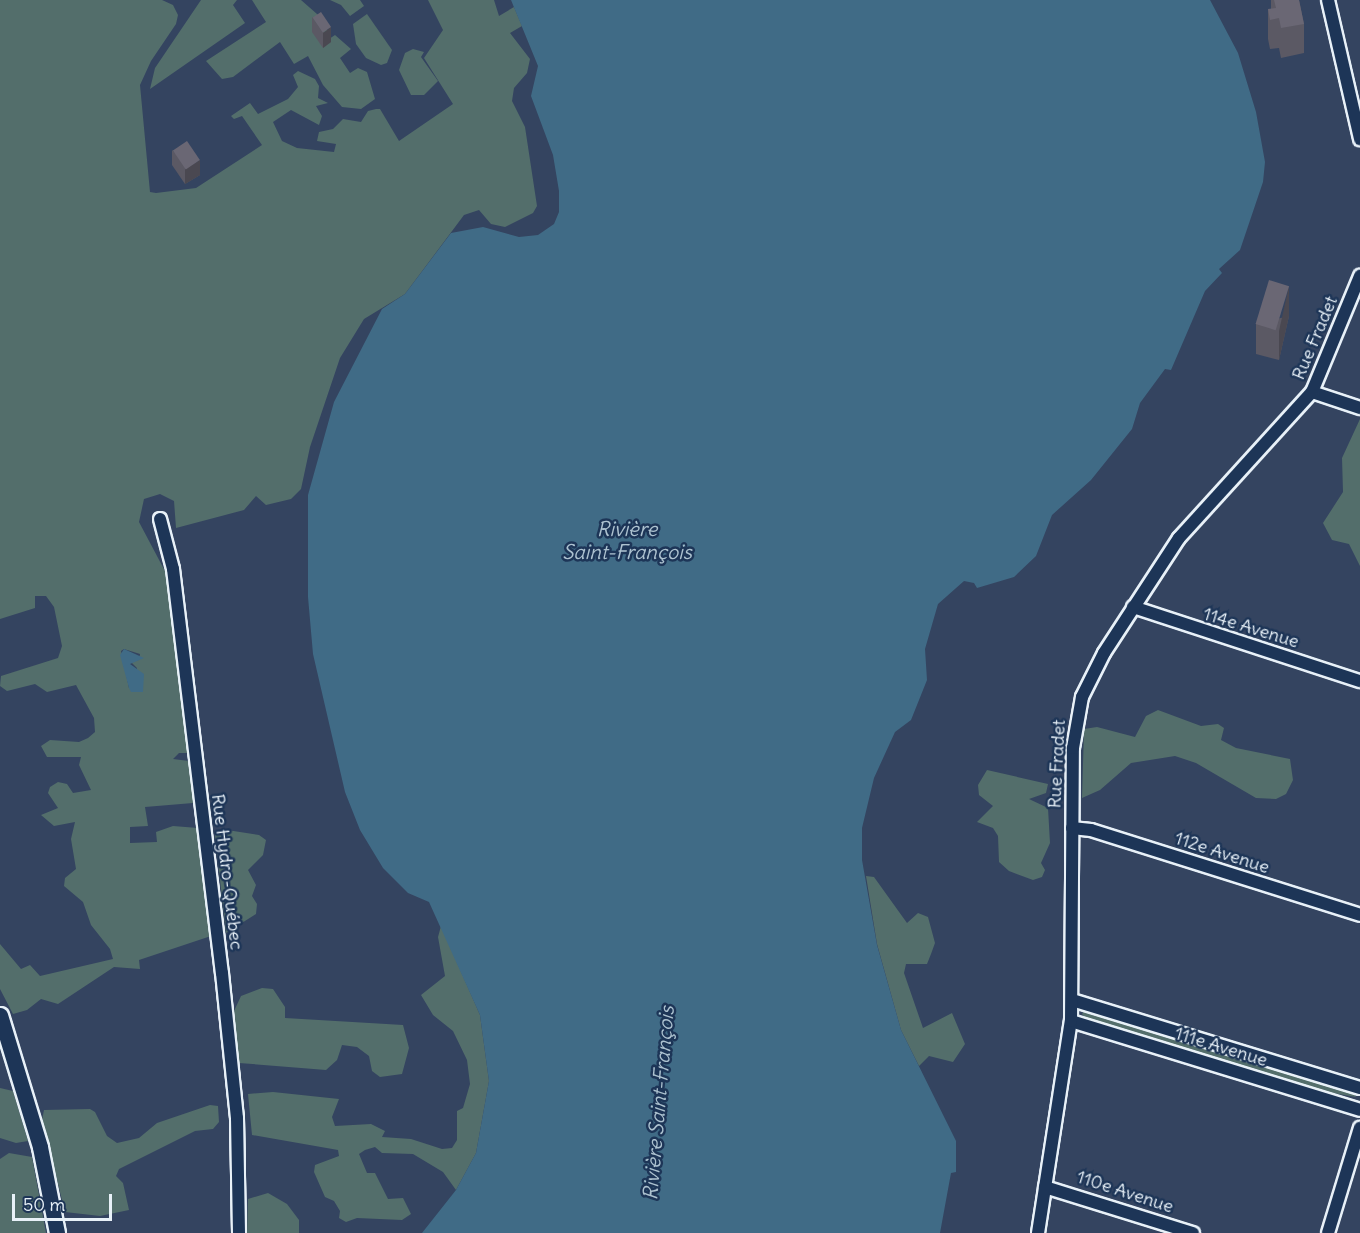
<!DOCTYPE html>
<html>
<head>
<meta charset="utf-8">
<style>
  body { margin:0 }
  #map { position:relative; width:1360px; height:1233px; overflow:hidden; background:#344460; font-family:Delius,sans-serif }
  div>[style] { position:absolute }
  [style*='--x'] { left:calc(var(--x)*1px); top:calc(var(--y)*1px); width:calc(var(--w)*1px); rotate:calc(var(--a)*1deg) }
  .green>* { inset:0; background:#536e6b }
  .water>* { inset:0; background:#406b86 }
  .roads { filter:drop-shadow(2px 0 #e8f1f8) drop-shadow(-2px 0 #e8f1f8) drop-shadow(0 2px #e8f1f8) drop-shadow(0 -2px #e8f1f8) }
  .minor>* { height:12px; margin:-6px; padding:0 6px; transform-origin:6px; border-radius:6px; background:#1d3557 }
  .tertiary>* { height:15px; margin:-7.5px; padding:0 7.5px; transform-origin:7.5px; border-radius:7.5px; background:#1d3557 }
  .wall>* { inset:0; background:#5b5964 }
  .shaded-wall>* { inset:0; background:#4a4851 }
  .building>* { inset:0; background:#6a6774; transform-origin:0 0 }
  span { translate:-50% -50%; white-space:nowrap; text-align:center; line-height:1.15; -webkit-text-stroke:5px #1d3557; paint-order:stroke }
  .street-label { font-size:18px; color:#e8f1f8 }
  .water-label { font-size:20px; color:#adc2d0; font-style:italic }
  .scale { position:absolute; left:12px; top:1194px; width:100px; height:27px; box-sizing:border-box; border:3px solid #e8f1f8; border-top:0; padding-left:8px; font-size:18px; line-height:21px; white-space:nowrap; color:#e8f1f8; -webkit-text-stroke:4px #1d3557; paint-order:stroke }
</style>
</head>
<body>
<div id="map">
  <div class="green">
    <i style="clip-path:polygon(evenodd,0 0,162px 0,173px 5px,178px 15px,176px 24px,151px 61px,140px 85px,150px 192px,156px 193px,196px 188px,262px 145px,242px 116px,234px 119px,231px 116px,250px 103px,258px 114px,288px 99px,298px 87px,293px 75px,298px 71px,315px 79px,319px 86px,318px 98px,328px 103px,316px 106px,322px 116px,319px 125px,291px 110px,273px 122px,282px 141px,297px 148px,334px 152px,336px 144px,317px 141px,319px 132px,333px 129px,343px 119px,361px 122px,368px 111px,376px 109px,380px 109px,399px 141px,453px 104px,424px 58px,443px 30px,428px 0,494px 0,499px 16px,514px 7px,522px 26px,510px 33px,530px 59px,527px 73px,514px 88px,512px 101px,525px 127px,537px 206px,533px 213px,505px 227px,491px 224px,479px 210px,464px 215px,405px 294px,364px 319px,340px 358px,310px 447px,301px 489px,291px 499px,266px 505px,256px 496px,244px 510px,176px 528px,174px 501px,160px 494px,144px 499px,139px 522px,166px 573px,188px 753px,179px 753px,173px 759px,189px 761px,194px 800px,193px 803px,145px 807px,148px 826px,130px 827px,130px 843px,157px 842px,156px 832px,173px 826px,198px 828px,211px 936px,139px 960px,140px 969px,114px 967px,58px 1004px,41px 999px,27px 1010px,13px 1014px,0 989px,0 944px,21px 969px,30px 965px,40px 976px,113px 959px,110px 949px,91px 925px,83px 902px,64px 886px,65px 878px,76px 869px,71px 839px,75px 822px,54px 826px,41px 815px,58px 808px,48px 793px,50px 787px,58px 782px,67px 784px,73px 793px,91px 790px,79px 765px,81px 757px,47px 757px,41px 746px,50px 740px,79px 742px,88px 738px,95px 732px,94px 718px,76px 685px,47px 692px,35px 684px,7px 691px,0 686px,1px 676px,58px 658px,62px 646px,54px 607px,46px 596px,35px 596px,35px 608px,0 619px,0 0,124px 649px,140px 654px,139px 660px,130px 661px,137px 668px,129px 688px,121px 651px,124px 649px)"></i>
    <i style="clip-path:polygon(201px 0,237px 0,233px 5px,245px 23px,150px 89px,155px 68px)"></i>
    <i style="clip-path:polygon(252px 0,301px 0,325px 21px,329px 39px,335px 35px,351px 49px,340px 58px,350px 73px,358px 68px,367px 72px,375px 99px,361px 109px,342px 107px,323px 85px,308px 56px,294px 64px,280px 42px,233px 77px,222px 79px,206px 61px,266px 22px)"></i>
    <i style="clip-path:polygon(330px 0,360px 0,364px 6px,350px 16px,341px 5px)"></i>
    <i style="clip-path:polygon(367px 14px,392px 50px,387px 63px,381px 65px,366px 58px,356px 44px,353px 24px)"></i>
    <i style="clip-path:polygon(413px 49px,424px 52px,421px 57px,438px 81px,424px 95px,411px 95px,399px 70px,405px 53px)"></i>
    <i style="clip-path:polygon(1360px 419px,1360px 566px,1349px 544px,1332px 540px,1323px 523px,1343px 492px,1342px 458px)"></i>
    <i style="clip-path:polygon(1158px 710px,1201px 726px,1218px 724px,1224px 728px,1221px 740px,1236px 748px,1290px 759px,1293px 780px,1286px 794px,1276px 799px,1256px 798px,1196px 763px,1175px 756px,1131px 763px,1100px 790px,1082px 798px,1084px 729px,1097px 727px,1135px 737px,1146px 716px)"></i>
    <i style="clip-path:polygon(987px 770px,1048px 784px,1046px 793px,1029px 799px,1048px 808px,1050px 843px,1041px 863px,1045px 870px,1042px 877px,1033px 880px,1009px 871px,999px 862px,998px 836px,993px 828px,977px 822px,993px 806px,979px 795px,978px 785px)"></i>
    <i style="clip-path:polygon(227px 830px,259px 835px,266px 840px,263px 855px,248px 870px,256px 885px,252px 896px,257px 904px,256px 914px,226px 933px,215px 835px)"></i>
    <i style="clip-path:polygon(866px 876px,874px 877px,907px 923px,918px 913px,928px 917px,935px 943px,931px 954px,927px 964px,906px 964px,904px 973px,923px 1028px,952px 1013px,965px 1044px,953px 1062px,929px 1056px,919px 1066px,901px 1030px,877px 944px)"></i>
    <i style="clip-path:polygon(441px 926px,480px 1015px,489px 1081px,476px 1153px,456px 1190px,443px 1172px,413px 1154px,382px 1153px,375px 1147px,365px 1150px,359px 1154px,367px 1173px,375px 1173px,388px 1199px,403px 1198px,411px 1214px,402px 1220px,357px 1218px,346px 1222px,339px 1218px,340px 1211px,334px 1201px,325px 1197px,314px 1172px,315px 1165px,339px 1156px,338px 1150px,252px 1135px,248px 1094px,273px 1092px,339px 1099px,332px 1117px,335px 1126px,371px 1124px,385px 1131px,382px 1137px,411px 1139px,442px 1149px,452px 1148px,457px 1140px,457px 1111px,463px 1108px,470px 1084px,467px 1060px,453px 1031px,433px 1015px,421px 995px,445px 976px,438px 937px)"></i>
    <i style="clip-path:polygon(262px 988px,273px 989px,285px 1007px,285px 1018px,403px 1025px,409px 1048px,402px 1074px,380px 1077px,372px 1071px,369px 1056px,357px 1047px,342px 1045px,337px 1060px,326px 1070px,239px 1063px,234px 1011px,241px 996px)"></i>
    <i style="clip-path:polygon(1085px 1009px,1352px 1091px,1356px 1097px,1327px 1092px,1085px 1018px,1082px 1014px)"></i>
    <i style="clip-path:polygon(0 1088px,13px 1091px,28px 1141px,16px 1143px,0 1138px)"></i>
    <i style="clip-path:polygon(210px 1105px,218px 1106px,219px 1122px,213px 1129px,195px 1131px,119px 1169px,116px 1176px,123px 1183px,129px 1210px,100px 1216px,65px 1212px,42px 1120px,44px 1110px,90px 1109px,95px 1112px,107px 1136px,117px 1143px,139px 1138px,157px 1123px)"></i>
    <i style="clip-path:polygon(9px 1153px,32px 1157px,46px 1233px,0 1233px,0 1159px)"></i>
    <i style="clip-path:polygon(268px 1193px,287px 1204px,299px 1220px,299px 1233px,247px 1233px,248px 1199px)"></i>
  </div>
  <div class="water">
    <i style="clip-path:polygon(511px 0,1210px 0,1238px 53px,1256px 112px,1265px 162px,1263px 182px,1240px 250px,1219px 269px,1222px 273px,1205px 291px,1171px 370px,1165px 369px,1140px 403px,1132px 429px,1091px 480px,1052px 515px,1036px 556px,1014px 577px,977px 588px,974px 583px,964px 581px,938px 604px,925px 649px,927px 680px,911px 720px,895px 732px,874px 778px,862px 828px,862px 860px,877px 945px,901px 1030px,956px 1141px,956px 1172px,951px 1173px,940px 1233px,422px 1233px,456px 1190px,476px 1153px,489px 1081px,480px 1015px,429px 902px,408px 893px,383px 868px,360px 830px,345px 792px,313px 654px,308px 597px,308px 495px,334px 402px,382px 309px,405px 294px,451px 233px,483px 227px,519px 237px,538px 235px,554px 224px,559px 212px,559px 191px,553px 155px,531px 96px,538px 66px)"></i>
    <i style="clip-path:polygon(124px 649px,144px 658px,130px 664px,144px 674px,143px 692px,131px 692px,129px 688px,120px 655px)"></i>
  </div>
  <div class="roads">
    <div class="minor">
      <i style="--x:1328;--y:0;--w:143;--a:77"></i>
      <i style="--x:1312;--y:392;--w:51;--a:18.4"></i>
      <i style="--x:160;--y:519;--w:52;--a:75.4"></i>
      <i style="--x:173;--y:569;--w:407;--a:83.1"></i>
      <i style="--x:222;--y:973;--w:146;--a:84.1"></i>
      <i style="--x:237;--y:1118;--w:115;--a:89"></i>
      <i style="--x:1133;--y:607;--w:239;--a:18.1"></i>
      <i style="--x:1072;--y:828;--w:19;--a:6"></i>
      <i style="--x:1091;--y:830;--w:282;--a:17.5"></i>
      <i style="--x:1072;--y:1000;--w:301;--a:17"></i>
      <i style="--x:1071;--y:1021;--w:302;--a:17.1"></i>
      <i style="--x:1045;--y:1187;--w:155;--a:17.3"></i>
      <i style="--x:1038;--y:1233;--w:215;--a:-81.2"></i>
      <i style="--x:1071;--y:1021;--w:273;--a:-89.6"></i>
      <i style="--x:1073;--y:748;--w:52;--a:-80"></i>
      <i style="--x:1082;--y:697;--w:49;--a:-63.4"></i>
      <i style="--x:1104;--y:653;--w:137;--a:-56.9"></i>
      <i style="--x:1179;--y:538;--w:197;--a:-47.7"></i>
      <i style="--x:1312;--y:392;--w:126;--a:-67.5"></i>
      <i style="--x:1328;--y:1233;--w:110;--a:-73.1"></i>
    </div>
    <div class="tertiary">
      <i style="--x:0;--y:1015;--w:138;--a:73.1"></i>
      <i style="--x:40;--y:1147;--w:88;--a:78.8"></i>
    </div>
  </div>
  <div class="wall">
    <i style="clip-path:polygon(1271px 0,1299px 0,1304px 24px,1304px 53px,1281px 58px,1279px 48px,1270px 49px,1268px 39px,1268px 9px,1271px 9px)"></i>
    <i style="clip-path:polygon(312px 17px,331px 42px,323px 48px,312px 32px)"></i>
    <i style="clip-path:polygon(172px 150px,200px 175px,185px 184px,172px 165px)"></i>
    <i style="clip-path:polygon(1289px 316px,1279px 360px,1256px 354px,1256px 324px)"></i>
  </div>
  <div class="shaded-wall">
    <i style="clip-path:polygon(331px 27px,331px 42px,323px 48px,323px 33px)"></i>
    <i style="clip-path:polygon(200px 160px,200px 175px,185px 184px,185px 169px)"></i>
    <i style="clip-path:polygon(1289px 286px,1289px 316px,1279px 360px,1279px 331px)"></i>
  </div>
  <div class="building">
    <i style="clip-path:polygon(1274px 0,1299px 0,1304px 24px,1281px 28px,1279px 18px,1270px 20px,1268px 9px,1276px 8px)"></i>
    <i style="left:321px;top:12px;width:18px;height:10px;rotate:56deg"></i>
    <i style="left:187px;top:141px;width:23px;height:17px;rotate:56deg"></i>
    <i style="left:1269px;top:280px;width:21px;height:46px;rotate:17deg"></i>
  </div>
  <div class="street-label">
    <span style="left:1315px;top:338px;rotate:-67deg">Rue Fradet</span>
    <span style="left:1251px;top:628px;rotate:17deg">114e Avenue</span>
    <span style="left:1057px;top:764px;rotate:-87deg">Rue Fradet</span>
    <span style="left:1222px;top:853px;rotate:18deg">112e Avenue</span>
    <span style="left:227px;top:872px;rotate:83deg">Rue Hydro-Québec</span>
    <span style="left:1221px;top:1047px;rotate:17deg">111e Avenue</span>
    <span style="left:1125px;top:1192px;rotate:18deg">110e Avenue</span>
  </div>
  <div class="water-label">
    <span style="left:627px;top:540px">Rivière<br>Saint-François</span>
    <span style="left:658px;top:1103px;rotate:-85deg">Rivière Saint-François</span>
  </div>
  <div class="scale">50 m</div>
</div>
</body>
</html>
